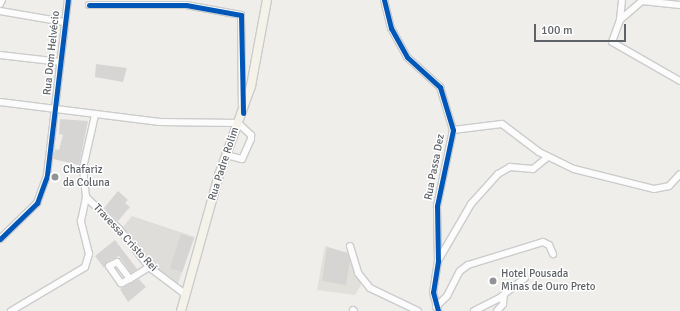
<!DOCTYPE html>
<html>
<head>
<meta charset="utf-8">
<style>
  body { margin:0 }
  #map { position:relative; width:680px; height:311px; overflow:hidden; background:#efeeea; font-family:Signika,sans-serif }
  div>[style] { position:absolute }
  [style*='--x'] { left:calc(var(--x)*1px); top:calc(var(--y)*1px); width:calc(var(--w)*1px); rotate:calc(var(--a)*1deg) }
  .industrial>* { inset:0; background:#dfddda }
  .education>* { inset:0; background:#e2e0da }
  .building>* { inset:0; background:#d6d5d3; transform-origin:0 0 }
  .roads { filter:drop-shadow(1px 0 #cbcccc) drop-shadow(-1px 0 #cbcccc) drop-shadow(0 1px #cbcccc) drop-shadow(0 -1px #cbcccc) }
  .minor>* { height:6px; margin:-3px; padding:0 3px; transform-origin:3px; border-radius:3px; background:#fdfcfc }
  .major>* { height:8px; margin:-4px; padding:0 4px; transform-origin:4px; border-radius:4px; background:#f4f2e9 }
  .cycleway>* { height:5px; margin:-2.5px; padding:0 2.5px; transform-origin:2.5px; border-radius:2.5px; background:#0057b8 }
  .dots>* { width:11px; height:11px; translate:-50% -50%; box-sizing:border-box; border:2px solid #fff; border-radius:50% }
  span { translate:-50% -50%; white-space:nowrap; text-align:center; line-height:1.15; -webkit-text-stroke:3px #fff; paint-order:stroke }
  .street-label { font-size:11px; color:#5f6368 }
  .poi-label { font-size:11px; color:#5f6368 }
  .left { translate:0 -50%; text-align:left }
  .scale { position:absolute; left:534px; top:24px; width:92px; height:18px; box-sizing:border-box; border:2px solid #5f6368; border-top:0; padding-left:5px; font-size:12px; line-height:14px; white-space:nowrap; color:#5f6368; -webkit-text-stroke:3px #fff; paint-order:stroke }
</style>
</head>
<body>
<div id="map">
  <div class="industrial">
    <i style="clip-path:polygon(132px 216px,195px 237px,177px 286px,172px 285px,119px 232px)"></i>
  </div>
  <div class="education">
    <i style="clip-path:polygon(325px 246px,352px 254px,361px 285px,355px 295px,317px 290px)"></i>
  </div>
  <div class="building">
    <i style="clip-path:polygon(96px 64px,127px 68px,123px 82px,95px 77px)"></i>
    <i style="clip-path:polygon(60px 119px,88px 121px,79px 165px,53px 159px,55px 149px,59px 150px,63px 135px,59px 134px)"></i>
    <i style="clip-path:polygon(118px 191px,128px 200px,125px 203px,130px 207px,118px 221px,104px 208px)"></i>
    <i style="left:181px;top:234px;width:13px;height:36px;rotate:18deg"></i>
    <i style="clip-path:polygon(115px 240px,137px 269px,131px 273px,119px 256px,107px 262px,104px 268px,95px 256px)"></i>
    <i style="clip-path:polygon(327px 247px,347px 253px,350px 261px,346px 285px,322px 281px)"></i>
    <i style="clip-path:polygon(139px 279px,146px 287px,128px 302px,120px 289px)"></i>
  </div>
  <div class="roads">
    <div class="minor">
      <i style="--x:384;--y:0;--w:29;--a:76"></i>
      <i style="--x:391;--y:28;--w:33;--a:61"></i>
      <i style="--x:407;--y:57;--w:45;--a:42.3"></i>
      <i style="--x:440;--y:87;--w:45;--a:73.2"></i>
      <i style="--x:453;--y:130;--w:78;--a:101.9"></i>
      <i style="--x:437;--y:206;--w:55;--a:89"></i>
      <i style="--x:438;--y:261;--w:31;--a:99"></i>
      <i style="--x:433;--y:292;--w:20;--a:75"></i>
      <i style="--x:622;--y:0;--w:20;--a:96"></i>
      <i style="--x:620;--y:20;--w:23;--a:110"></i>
      <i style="--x:612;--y:42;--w:78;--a:29.8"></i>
      <i style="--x:0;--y:4;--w:4;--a:-63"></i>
      <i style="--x:89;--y:5;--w:97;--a:0"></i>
      <i style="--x:186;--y:5;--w:56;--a:10.3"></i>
      <i style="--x:241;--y:15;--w:90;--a:89.4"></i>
      <i style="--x:0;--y:11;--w:65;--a:9.8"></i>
      <i style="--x:620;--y:20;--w:29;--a:-41"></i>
      <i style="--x:642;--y:1;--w:38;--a:6"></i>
      <i style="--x:0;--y:55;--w:61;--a:6.5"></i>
      <i style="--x:0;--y:102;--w:161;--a:7.1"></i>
      <i style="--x:160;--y:122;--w:78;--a:0.7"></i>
      <i style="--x:238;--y:123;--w:18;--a:43"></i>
      <i style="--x:251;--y:135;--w:4;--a:90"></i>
      <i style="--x:251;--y:139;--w:22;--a:114"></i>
      <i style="--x:242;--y:159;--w:16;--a:-166"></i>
      <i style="--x:453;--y:130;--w:49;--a:-7"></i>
      <i style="--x:502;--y:124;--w:46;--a:37.1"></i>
      <i style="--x:539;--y:152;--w:39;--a:26"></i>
      <i style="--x:574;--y:169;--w:82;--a:14"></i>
      <i style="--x:654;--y:189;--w:15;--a:-11"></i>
      <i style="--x:669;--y:186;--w:16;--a:-47"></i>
      <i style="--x:86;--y:197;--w:47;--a:44.1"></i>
      <i style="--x:120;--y:230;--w:47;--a:51.9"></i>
      <i style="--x:149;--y:267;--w:45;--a:36.9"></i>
      <i style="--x:0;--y:239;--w:52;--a:-44.2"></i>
      <i style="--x:37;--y:203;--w:30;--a:-70"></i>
      <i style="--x:47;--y:175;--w:176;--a:-83.2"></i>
      <i style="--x:350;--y:246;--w:28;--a:73"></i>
      <i style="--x:358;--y:273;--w:19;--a:51"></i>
      <i style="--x:370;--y:288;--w:53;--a:25.6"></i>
      <i style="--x:439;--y:259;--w:64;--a:-59.8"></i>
      <i style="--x:471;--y:204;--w:40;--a:-48"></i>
      <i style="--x:498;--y:174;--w:14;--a:-30"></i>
      <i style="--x:510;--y:167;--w:23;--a:5"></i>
      <i style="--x:533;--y:169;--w:19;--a:-39"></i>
      <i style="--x:130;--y:279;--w:21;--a:-127"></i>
      <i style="--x:117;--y:262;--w:9;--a:153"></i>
      <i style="--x:109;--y:266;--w:21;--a:55"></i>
      <i style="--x:121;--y:283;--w:1;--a:0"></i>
      <i style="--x:122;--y:283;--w:9;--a:-27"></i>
      <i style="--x:130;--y:279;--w:22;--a:-32"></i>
      <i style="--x:436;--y:307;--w:16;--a:-45"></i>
      <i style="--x:447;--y:296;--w:28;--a:-63"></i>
      <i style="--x:460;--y:271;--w:10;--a:-37"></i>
      <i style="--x:468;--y:265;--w:78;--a:-17"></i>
      <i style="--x:543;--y:242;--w:7;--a:27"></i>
      <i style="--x:549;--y:245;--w:10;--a:66"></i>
      <i style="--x:353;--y:310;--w:1;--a:45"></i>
      <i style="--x:11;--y:311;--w:86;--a:-30.7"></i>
      <i style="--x:85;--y:267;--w:14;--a:-73"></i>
      <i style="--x:89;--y:254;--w:34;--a:-104"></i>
      <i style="--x:81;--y:221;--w:25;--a:-78"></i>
      <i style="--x:86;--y:197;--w:29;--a:-96"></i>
      <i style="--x:83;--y:168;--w:54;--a:-77.2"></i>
      <i style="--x:474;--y:311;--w:27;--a:-27"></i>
      <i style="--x:498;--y:299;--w:34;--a:-38"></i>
      <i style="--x:497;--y:311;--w:9;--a:-49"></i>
      <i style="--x:503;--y:304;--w:9;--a:-84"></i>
    </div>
    <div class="major">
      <i style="--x:181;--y:311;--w:141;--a:-74.4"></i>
      <i style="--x:219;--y:175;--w:95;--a:-70.2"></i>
      <i style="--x:251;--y:86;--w:87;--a:-79.5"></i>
    </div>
  </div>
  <div class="cycleway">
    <i style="--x:384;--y:0;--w:29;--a:76"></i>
    <i style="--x:391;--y:28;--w:33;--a:61"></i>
    <i style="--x:407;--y:57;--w:45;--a:42.3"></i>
    <i style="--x:440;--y:87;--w:45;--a:73.2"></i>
    <i style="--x:453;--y:130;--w:78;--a:101.9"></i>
    <i style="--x:437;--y:206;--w:55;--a:89"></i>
    <i style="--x:438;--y:261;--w:31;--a:99"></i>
    <i style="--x:433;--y:292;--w:20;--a:75"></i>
    <i style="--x:89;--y:5;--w:97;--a:0"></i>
    <i style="--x:186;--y:5;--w:56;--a:10.3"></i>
    <i style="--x:241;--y:15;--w:98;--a:88.8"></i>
    <i style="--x:0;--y:239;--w:52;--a:-44.2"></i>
    <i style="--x:37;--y:203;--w:30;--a:-70"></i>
    <i style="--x:47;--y:175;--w:176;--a:-83.2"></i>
  </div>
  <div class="dots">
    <i style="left:55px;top:177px;background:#919496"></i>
    <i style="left:493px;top:281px;background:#919496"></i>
  </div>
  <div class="street-label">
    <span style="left:52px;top:53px;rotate:-84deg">Rua Dom Helvécio</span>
    <span style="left:224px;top:164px;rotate:-72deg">Rua Padre Rolim</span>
    <span style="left:435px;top:167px;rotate:-79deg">Rua Passa Dez</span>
    <span style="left:125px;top:238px;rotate:47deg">Travessa Cristo Rei</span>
  </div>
  <div class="poi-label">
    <span class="left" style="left:63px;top:177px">Chafariz<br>da Coluna</span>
    <span class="left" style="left:501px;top:281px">Hotel Pousada<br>Minas de Ouro Preto</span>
  </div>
  <div class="scale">100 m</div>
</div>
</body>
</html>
